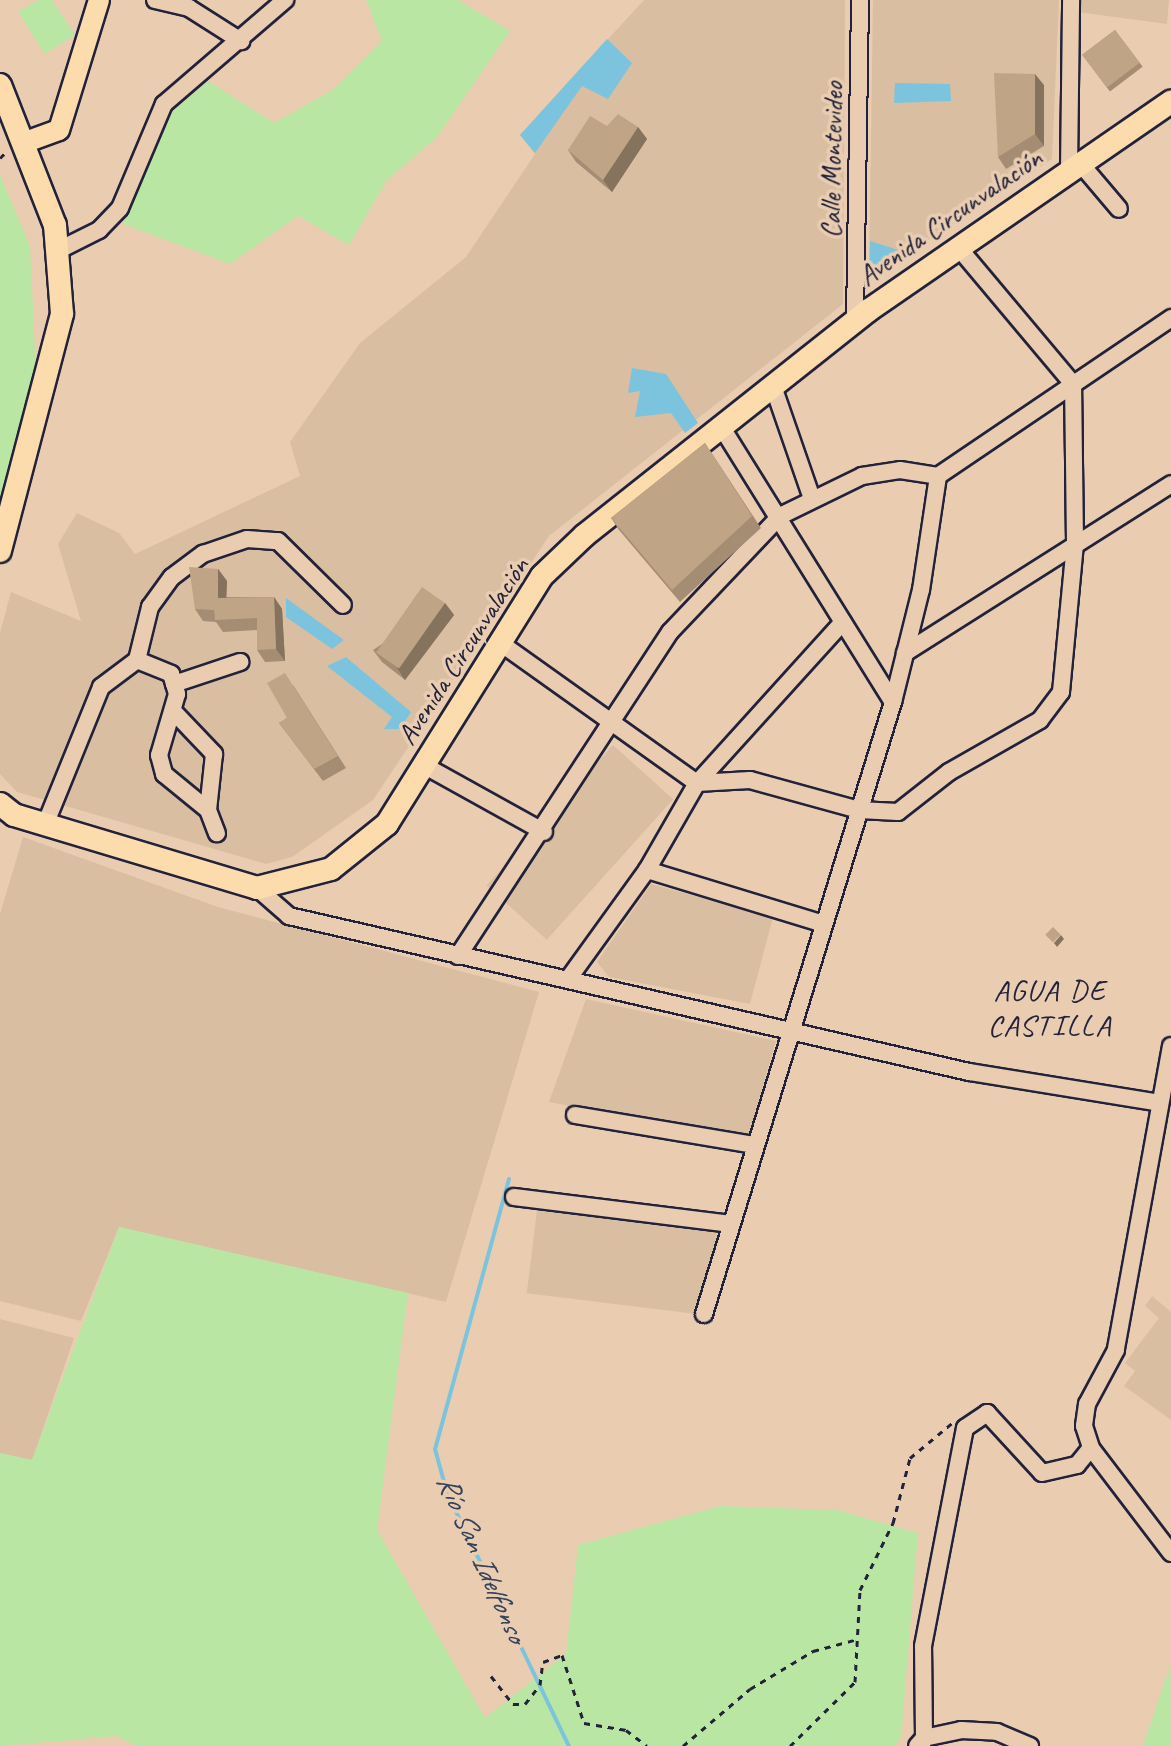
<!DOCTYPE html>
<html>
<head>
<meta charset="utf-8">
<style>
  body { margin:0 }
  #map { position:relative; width:1171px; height:1746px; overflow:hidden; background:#eacdb1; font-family:Caveat,sans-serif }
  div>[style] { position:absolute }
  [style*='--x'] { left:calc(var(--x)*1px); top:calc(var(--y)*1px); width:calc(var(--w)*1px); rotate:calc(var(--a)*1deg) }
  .built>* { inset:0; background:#d9bea2; transform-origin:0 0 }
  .green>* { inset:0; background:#bae6a4 }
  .water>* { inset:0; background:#7cc4dd }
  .stream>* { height:4px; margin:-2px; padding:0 2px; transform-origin:2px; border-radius:2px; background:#7cc4dd }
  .path>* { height:3px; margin-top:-1.5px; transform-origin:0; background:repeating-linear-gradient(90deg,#22223b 0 6px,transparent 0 12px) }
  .roads { filter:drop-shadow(2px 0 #22223b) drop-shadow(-2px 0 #22223b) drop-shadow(0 2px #22223b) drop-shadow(0 -2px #22223b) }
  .minor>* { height:16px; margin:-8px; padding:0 8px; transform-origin:8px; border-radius:8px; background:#eacdb1 }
  .major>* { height:20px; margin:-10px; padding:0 10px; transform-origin:10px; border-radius:10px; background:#fcdcac }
  .highway>* { height:22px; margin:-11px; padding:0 11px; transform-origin:11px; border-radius:11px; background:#fcdcac }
  .wall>* { inset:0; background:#a58d73; transform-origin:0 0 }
  .shaded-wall>* { inset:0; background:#86735e }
  .building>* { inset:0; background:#c0a486; transform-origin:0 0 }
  span { translate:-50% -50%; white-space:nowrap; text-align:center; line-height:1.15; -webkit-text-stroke:7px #eacdb1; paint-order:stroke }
  .street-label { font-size:28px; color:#22223b }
  .neighbourhood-label { font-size:30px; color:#22223b; letter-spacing:2px }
  .water-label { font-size:30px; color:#34425b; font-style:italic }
</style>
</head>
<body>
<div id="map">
  <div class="built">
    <i style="clip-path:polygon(644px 0,845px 0,843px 304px,549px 536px,373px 800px,292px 857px,266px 864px,17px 792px,0 774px,0 633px,11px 592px,81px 621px,58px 544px,77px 513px,119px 533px,135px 554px,300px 476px,290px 442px,360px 343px,466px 257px,535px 154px,520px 135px)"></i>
    <i style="clip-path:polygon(873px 0,1059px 0,1052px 159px,869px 279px)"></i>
    <i style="clip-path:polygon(1078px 0,1169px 0,1167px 24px,1077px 12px)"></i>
    <i style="left:613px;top:745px;width:81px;height:189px;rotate:42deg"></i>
    <i style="clip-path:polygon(23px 837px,218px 907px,539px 992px,446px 1302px,119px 1227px,81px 1321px,0 1301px,0 914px)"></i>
    <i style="clip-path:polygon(651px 884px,773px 917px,750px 1004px,609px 977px,597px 962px)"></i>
    <i style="clip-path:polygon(586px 999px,776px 1041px,747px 1141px,549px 1102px)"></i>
    <i style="left:538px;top:1202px;width:181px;height:92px;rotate:7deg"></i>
    <i style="clip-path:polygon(1152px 1296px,1171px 1312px,1171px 1420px,1124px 1386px,1135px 1371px,1125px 1363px,1159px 1318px,1145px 1306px)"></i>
    <i style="clip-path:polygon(0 1319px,74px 1338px,32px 1461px,0 1453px)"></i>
  </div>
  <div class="green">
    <i style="clip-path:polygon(38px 0,52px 0,75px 35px,45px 54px,18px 12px)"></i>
    <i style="clip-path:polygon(366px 0,458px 0,510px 31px,437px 137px,387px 180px,349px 245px,298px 216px,230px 264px,123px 224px,161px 121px,208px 81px,274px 123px,334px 89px,382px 41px)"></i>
    <i style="clip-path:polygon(0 175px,30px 246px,36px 373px,0 498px)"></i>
    <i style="clip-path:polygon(119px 1227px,408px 1293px,377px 1530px,485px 1718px,566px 1654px,578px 1545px,720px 1506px,837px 1510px,918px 1533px,901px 1738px,895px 1746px,136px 1746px,117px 1736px,0 1746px,0 1453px,32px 1460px)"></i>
    <i style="clip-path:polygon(1171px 1663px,1171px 1746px,1143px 1746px)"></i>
  </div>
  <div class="water">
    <i style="clip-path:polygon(607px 39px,632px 63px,608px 99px,582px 86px,535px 153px,520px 135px)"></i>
    <i style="clip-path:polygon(895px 83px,950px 84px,951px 101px,894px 103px)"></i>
    <i style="clip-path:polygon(870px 241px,914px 255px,869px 279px)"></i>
    <i style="clip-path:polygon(632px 368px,666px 374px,698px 423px,685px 433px,671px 413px,635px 417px,640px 391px,628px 393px)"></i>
    <i style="clip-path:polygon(286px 598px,344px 640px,332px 649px,286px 617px)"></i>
    <i style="clip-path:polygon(346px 657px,411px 712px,400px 729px,384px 729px,392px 717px,327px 666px)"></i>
  </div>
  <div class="stream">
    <i style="--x:509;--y:1179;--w:280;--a:105.3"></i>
    <i style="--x:435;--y:1449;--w:46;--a:74.7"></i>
    <i style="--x:447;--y:1493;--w:281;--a:64.3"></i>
  </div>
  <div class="path">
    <i style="--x:0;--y:158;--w:8;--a:-45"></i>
    <i style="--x:491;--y:1676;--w:36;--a:52"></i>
    <i style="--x:513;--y:1704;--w:12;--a:0"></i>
    <i style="--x:525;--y:1704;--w:24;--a:-52"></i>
    <i style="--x:540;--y:1685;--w:23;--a:-83"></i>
    <i style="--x:543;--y:1662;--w:20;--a:-20"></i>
    <i style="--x:562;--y:1655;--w:71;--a:72.1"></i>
    <i style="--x:584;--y:1723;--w:43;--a:9.5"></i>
    <i style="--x:626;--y:1730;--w:26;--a:37"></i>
    <i style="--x:683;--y:1746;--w:88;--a:-40.4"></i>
    <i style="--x:750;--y:1689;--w:74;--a:-31.1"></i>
    <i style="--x:813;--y:1651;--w:47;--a:-14.9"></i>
    <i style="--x:790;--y:1746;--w:91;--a:-44.6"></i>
    <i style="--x:855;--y:1682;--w:92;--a:-86.9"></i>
    <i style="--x:860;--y:1590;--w:75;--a:-63.8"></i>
    <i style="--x:893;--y:1523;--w:67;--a:-75.3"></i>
    <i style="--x:910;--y:1458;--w:55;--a:-39.8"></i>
  </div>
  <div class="roads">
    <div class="minor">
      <i style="--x:155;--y:0;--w:35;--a:13"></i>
      <i style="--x:189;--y:8;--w:62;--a:32.4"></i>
      <i style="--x:1080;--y:163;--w:60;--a:49.7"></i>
      <i style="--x:1069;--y:171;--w:171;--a:-89.3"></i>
      <i style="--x:59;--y:250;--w:45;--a:-26.6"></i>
      <i style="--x:99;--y:230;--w:30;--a:-46"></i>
      <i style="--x:120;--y:208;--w:113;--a:-67.1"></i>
      <i style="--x:164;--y:104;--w:160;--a:-40.7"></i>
      <i style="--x:855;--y:320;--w:320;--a:-89.1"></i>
      <i style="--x:773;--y:386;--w:116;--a:70.9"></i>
      <i style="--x:724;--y:431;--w:319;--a:58.1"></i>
      <i style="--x:499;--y:642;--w:243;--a:35.5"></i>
      <i style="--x:697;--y:783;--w:53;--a:-3.2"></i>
      <i style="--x:750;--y:780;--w:113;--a:15.4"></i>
      <i style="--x:859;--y:810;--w:39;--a:3"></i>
      <i style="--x:898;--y:812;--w:65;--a:-38.1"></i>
      <i style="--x:949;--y:772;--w:105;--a:-29.7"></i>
      <i style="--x:1040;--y:720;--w:35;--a:-53"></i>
      <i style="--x:1061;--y:692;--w:150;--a:-84.6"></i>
      <i style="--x:1075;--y:543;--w:159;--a:-90.7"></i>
      <i style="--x:1073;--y:384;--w:177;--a:-130"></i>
      <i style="--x:905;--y:653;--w:315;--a:-32.4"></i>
      <i style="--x:137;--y:660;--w:55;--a:-76.2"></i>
      <i style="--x:150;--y:607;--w:37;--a:-54"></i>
      <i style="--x:172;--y:577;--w:39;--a:-37"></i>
      <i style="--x:203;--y:554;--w:46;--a:-18.8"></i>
      <i style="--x:247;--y:539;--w:31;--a:4"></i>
      <i style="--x:278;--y:541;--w:91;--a:44.6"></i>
      <i style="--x:174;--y:684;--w:70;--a:-18.4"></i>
      <i style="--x:175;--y:713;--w:57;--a:46.4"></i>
      <i style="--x:214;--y:754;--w:56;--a:96.1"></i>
      <i style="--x:425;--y:766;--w:136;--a:29"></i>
      <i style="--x:45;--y:825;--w:149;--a:-67.9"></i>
      <i style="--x:101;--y:687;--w:45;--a:-36.9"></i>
      <i style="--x:137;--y:660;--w:37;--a:22"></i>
      <i style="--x:171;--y:674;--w:21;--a:73"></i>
      <i style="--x:177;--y:694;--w:64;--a:106.4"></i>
      <i style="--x:159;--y:755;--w:20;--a:75"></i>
      <i style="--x:164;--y:774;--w:57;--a:39.3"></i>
      <i style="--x:208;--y:810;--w:25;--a:69"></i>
      <i style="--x:647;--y:870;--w:185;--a:17"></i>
      <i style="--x:257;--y:888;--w:43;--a:41.2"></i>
      <i style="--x:289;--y:916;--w:698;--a:12.92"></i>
      <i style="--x:969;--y:1072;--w:193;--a:9.2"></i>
      <i style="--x:458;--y:956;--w:387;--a:-56.8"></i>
      <i style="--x:670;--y:632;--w:160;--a:-46.5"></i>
      <i style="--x:780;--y:516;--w:91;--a:-26"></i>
      <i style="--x:862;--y:476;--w:38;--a:-9"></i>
      <i style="--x:900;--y:470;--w:38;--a:9"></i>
      <i style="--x:569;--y:978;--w:133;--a:-54.2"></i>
      <i style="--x:647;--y:870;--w:100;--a:-60.1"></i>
      <i style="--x:697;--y:783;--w:217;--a:-47.8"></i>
      <i style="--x:1171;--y:1046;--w:309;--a:100.3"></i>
      <i style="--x:1116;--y:1350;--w:61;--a:118.2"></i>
      <i style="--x:1087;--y:1404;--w:22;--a:98"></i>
      <i style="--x:1084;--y:1426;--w:23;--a:72"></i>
      <i style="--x:1091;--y:1448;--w:132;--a:52.7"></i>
      <i style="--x:575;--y:1115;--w:182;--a:9.5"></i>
      <i style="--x:514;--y:1197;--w:219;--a:7.1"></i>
      <i style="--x:704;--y:1314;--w:641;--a:-72.84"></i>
      <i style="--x:893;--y:702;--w:115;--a:-76"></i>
      <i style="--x:921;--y:590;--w:115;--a:-81.5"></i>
      <i style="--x:938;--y:476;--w:282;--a:-34.1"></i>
      <i style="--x:922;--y:1744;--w:6;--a:-72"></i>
      <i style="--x:924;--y:1738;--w:38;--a:-12"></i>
      <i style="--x:961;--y:1730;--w:36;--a:3"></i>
      <i style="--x:997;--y:1732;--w:36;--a:23"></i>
      <i style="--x:917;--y:1746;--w:11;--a:-49"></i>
      <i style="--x:924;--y:1738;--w:92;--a:-90.6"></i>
      <i style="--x:923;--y:1646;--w:222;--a:-79.1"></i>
      <i style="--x:965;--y:1428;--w:27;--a:-34"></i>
      <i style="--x:987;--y:1413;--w:81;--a:47.5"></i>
      <i style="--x:1042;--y:1473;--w:36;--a:-13"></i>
      <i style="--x:1077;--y:1465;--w:22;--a:-51"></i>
    </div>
    <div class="major">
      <i style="--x:23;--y:143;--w:38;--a:-20"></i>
      <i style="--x:59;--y:130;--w:136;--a:-72.9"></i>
    </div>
    <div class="highway">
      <i style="--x:0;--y:85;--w:150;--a:68.6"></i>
      <i style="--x:55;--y:225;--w:89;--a:85.5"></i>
      <i style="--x:62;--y:314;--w:245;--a:104.7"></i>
      <i style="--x:0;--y:804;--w:18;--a:38"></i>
      <i style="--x:14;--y:815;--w:254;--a:16.7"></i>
      <i style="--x:257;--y:888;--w:76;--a:-14.4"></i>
      <i style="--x:331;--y:869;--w:72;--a:-38.8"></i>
      <i style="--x:387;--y:824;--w:292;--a:-58"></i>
      <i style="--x:542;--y:576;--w:59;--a:-43.6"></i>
      <i style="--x:585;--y:535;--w:362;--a:-38.4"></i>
      <i style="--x:869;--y:310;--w:367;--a:-34.6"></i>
    </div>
  </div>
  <div class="wall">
    <i style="left:1115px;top:30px;width:46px;height:41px;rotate:53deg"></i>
    <i style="clip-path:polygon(1044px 85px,1044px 146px,1006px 169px,998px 157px)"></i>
    <i style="clip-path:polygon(607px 126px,638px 127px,647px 139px,612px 192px,576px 162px,568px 150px)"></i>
    <i style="clip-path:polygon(705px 443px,761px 528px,680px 602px,619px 530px,611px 518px)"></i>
    <i style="clip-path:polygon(218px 569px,227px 581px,226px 597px,274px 597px,282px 609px,285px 661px,265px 662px,257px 650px,257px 630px,223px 632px,216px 622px,203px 621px,195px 609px)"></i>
    <i style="clip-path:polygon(445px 603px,454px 615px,405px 680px,382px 662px,373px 650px)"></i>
    <i style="clip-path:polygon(293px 685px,346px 768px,323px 781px,279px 723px,287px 718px)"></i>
  </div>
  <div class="shaded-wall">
    <i style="clip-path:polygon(1035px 74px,1044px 85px,1044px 146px,1035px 134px)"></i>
    <i style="clip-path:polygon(638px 127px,647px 139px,612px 192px,603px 180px)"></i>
    <i style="clip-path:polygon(218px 569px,227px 581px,226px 609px,218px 598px)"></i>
    <i style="clip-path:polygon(274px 597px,282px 609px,285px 661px,276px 649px)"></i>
    <i style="clip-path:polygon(445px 603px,454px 615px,405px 680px,397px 668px)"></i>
    <i style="clip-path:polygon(1061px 935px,1064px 939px,1057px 947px,1054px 943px)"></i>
  </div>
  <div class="building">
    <i style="left:1115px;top:30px;width:41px;height:41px;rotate:53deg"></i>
    <i style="clip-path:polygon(994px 73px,1035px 74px,1035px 134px,998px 157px)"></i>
    <i style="clip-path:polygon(618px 114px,638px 127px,603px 180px,568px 150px,590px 116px,607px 126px)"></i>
    <i style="clip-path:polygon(705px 443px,752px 516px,672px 590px,611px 518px)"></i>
    <i style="clip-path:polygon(189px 567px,218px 569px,218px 598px,274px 597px,276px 649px,257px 650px,257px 618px,215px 620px,214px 610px,195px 609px)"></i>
    <i style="left:422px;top:587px;width:28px;height:80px;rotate:35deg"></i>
    <i style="clip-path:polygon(285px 673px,338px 756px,314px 769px,279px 723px,287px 718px,267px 683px)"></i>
    <i style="left:1053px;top:927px;width:11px;height:11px;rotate:45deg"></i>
  </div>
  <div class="street-label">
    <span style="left:832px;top:160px;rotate:-89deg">Calle Montevideo</span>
    <span style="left:950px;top:217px;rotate:-35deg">Avenida Circunvalación</span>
    <span style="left:463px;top:651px;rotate:-57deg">Avenida Circunvalación</span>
  </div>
  <div class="neighbourhood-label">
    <span style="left:1050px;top:1007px">AGUA DE<br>CASTILLA</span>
  </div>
  <div class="water-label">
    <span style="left:482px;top:1558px;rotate:66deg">Río San Idelfonso</span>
  </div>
</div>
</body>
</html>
